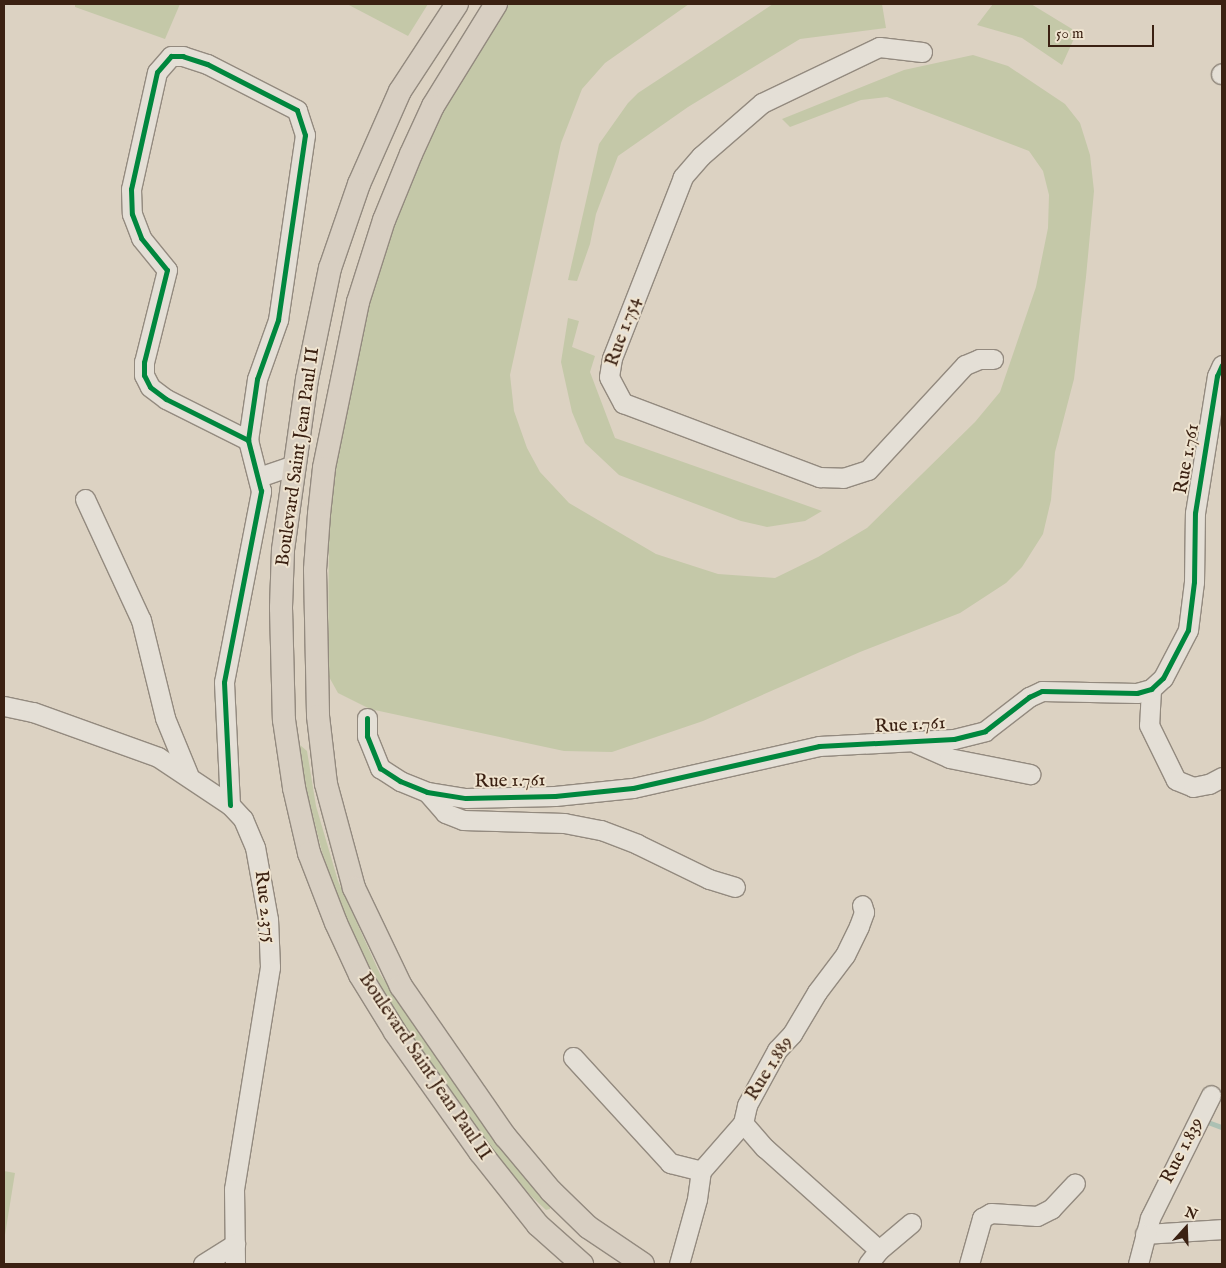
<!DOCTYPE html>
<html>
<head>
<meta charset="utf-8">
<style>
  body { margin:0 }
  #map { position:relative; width:1226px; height:1268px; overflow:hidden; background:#dcd2c2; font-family:"IM FELL English",serif }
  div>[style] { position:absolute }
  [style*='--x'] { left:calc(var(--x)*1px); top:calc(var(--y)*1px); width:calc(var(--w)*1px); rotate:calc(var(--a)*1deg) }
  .green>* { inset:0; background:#c4c8a8 }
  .stream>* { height:4.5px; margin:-2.25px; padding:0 2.25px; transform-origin:2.25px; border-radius:2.25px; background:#acc0b3 }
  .roads { filter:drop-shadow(1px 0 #938a7f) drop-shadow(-1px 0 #938a7f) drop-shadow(0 1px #938a7f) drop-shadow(0 -1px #938a7f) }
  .minor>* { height:19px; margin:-9.5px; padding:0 9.5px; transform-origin:9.5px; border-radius:9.5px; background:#e4dfd6 }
  .major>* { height:22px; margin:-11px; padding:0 11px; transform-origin:11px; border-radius:11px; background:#d8cfc2 }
  .cycleway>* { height:5px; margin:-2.5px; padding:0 2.5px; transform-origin:2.5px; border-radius:2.5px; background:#00873e }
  span { translate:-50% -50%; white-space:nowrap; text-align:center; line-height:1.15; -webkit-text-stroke:4px #efe4d0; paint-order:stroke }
  .street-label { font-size:19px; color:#3b2112 }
  .frame { position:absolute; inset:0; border:5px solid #3b2112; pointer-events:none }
  .north { position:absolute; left:1161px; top:1203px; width:50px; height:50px; -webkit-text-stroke:4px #efe4d0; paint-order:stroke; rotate:20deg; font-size:14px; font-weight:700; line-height:20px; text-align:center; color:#3b2112 }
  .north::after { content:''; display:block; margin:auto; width:18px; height:22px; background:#3b2112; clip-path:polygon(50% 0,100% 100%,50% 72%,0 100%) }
  .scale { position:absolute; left:1048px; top:25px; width:106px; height:22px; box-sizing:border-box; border:2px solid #3b2112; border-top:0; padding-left:6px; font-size:15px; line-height:18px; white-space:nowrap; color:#3b2112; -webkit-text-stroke:4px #efe4d0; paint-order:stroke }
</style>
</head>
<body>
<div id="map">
  <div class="green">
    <i style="clip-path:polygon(75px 4px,180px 4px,165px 39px,75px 7px)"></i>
    <i style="clip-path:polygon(347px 4px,428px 4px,408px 36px)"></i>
    <i style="clip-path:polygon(505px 4px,689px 4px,605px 63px,582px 89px,561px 143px,510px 375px,514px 411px,527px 448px,540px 472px,569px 503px,656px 554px,718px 574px,775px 578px,818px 557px,867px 528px,975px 422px,1000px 392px,1036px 287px,1048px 228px,1049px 195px,1043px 171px,1029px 151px,887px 97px,861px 100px,790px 127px,782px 119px,904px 70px,973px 55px,1008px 66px,1065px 104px,1080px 123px,1090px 155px,1094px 191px,1086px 277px,1074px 379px,1055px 452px,1051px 500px,1043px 534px,1022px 567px,1006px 583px,960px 613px,860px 652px,703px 721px,612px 752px,564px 751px,370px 709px,338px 693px,328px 675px,329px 518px,337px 453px,366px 303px,393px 213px,443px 101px)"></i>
    <i style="clip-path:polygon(773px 4px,882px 4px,886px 28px,800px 39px,688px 107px,618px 156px,596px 214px,590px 244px,577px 281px,568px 280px,599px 144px,628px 103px,638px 93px)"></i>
    <i style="clip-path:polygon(993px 4px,1031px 4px,1077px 32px,1062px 65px,1022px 38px,977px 25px)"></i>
    <i style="clip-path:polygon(568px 318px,579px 321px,572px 347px,595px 356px,590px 372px,615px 438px,822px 511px,805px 521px,767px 527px,741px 521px,619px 475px,585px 443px,572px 412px,561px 362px)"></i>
    <i style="clip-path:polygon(300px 745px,307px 751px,316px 806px,338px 881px,380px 974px,491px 1137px,550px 1205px,550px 1209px,546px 1210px,531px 1196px,485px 1141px,401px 1021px,371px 970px,342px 909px,322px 852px,305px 784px)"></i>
    <i style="clip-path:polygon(4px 1171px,15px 1173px,4px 1241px)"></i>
  </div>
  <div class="stream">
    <i style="--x:1208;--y:1122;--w:15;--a:20"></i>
  </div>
  <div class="roads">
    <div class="minor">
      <i style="--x:922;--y:52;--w:43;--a:-173.4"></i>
      <i style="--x:879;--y:47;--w:130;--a:154.4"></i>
      <i style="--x:762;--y:103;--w:81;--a:139"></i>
      <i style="--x:701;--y:156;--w:28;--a:131"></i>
      <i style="--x:683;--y:177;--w:194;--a:111.4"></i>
      <i style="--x:612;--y:358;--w:19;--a:99"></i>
      <i style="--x:609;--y:377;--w:30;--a:62"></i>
      <i style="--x:623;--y:403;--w:210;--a:20.7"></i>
      <i style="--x:819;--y:477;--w:24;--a:2"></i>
      <i style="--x:843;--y:478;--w:26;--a:-18"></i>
      <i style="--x:868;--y:470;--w:143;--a:-47.3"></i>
      <i style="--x:965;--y:365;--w:15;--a:-23"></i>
      <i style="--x:979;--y:359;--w:14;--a:0"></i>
      <i style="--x:1221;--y:74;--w:1;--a:-45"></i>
      <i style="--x:259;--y:477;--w:37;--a:-19"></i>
      <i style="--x:85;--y:499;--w:133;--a:65.2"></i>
      <i style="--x:141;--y:620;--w:101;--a:76.2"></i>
      <i style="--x:165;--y:718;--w:61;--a:67.7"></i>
      <i style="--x:1151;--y:689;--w:36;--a:93"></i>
      <i style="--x:1149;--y:725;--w:61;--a:63.9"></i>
      <i style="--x:1176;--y:780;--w:18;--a:22"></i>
      <i style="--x:1193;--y:787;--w:16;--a:-11"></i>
      <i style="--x:1209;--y:784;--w:15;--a:-28"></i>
      <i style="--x:4;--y:706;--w:30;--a:12"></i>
      <i style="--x:33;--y:712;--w:133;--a:19.8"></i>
      <i style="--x:158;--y:757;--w:87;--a:33.7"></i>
      <i style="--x:230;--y:805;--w:19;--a:47"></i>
      <i style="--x:243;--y:819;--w:30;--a:67"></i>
      <i style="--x:255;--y:847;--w:73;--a:79.8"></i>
      <i style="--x:268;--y:919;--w:48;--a:87.6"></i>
      <i style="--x:270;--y:967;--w:225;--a:99.2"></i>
      <i style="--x:234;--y:1189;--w:75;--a:89.2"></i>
      <i style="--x:367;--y:718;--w:18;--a:90"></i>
      <i style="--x:367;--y:736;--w:35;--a:68"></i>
      <i style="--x:380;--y:768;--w:24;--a:33"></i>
      <i style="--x:400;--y:781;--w:29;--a:22"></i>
      <i style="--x:427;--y:792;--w:39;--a:9"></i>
      <i style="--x:466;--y:798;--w:89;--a:-1.3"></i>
      <i style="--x:555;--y:796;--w:78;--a:-5.9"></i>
      <i style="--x:633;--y:788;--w:191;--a:-12.7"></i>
      <i style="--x:819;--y:746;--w:135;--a:-3"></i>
      <i style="--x:954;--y:739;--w:32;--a:-14"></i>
      <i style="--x:985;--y:731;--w:56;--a:-37.7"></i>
      <i style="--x:1029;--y:697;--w:14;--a:-25"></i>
      <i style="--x:1042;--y:691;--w:95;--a:1.2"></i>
      <i style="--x:1137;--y:693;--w:15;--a:-16"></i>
      <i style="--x:1151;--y:689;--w:16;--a:-43"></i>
      <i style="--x:1163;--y:678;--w:54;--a:-62.5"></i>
      <i style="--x:1188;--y:630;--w:48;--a:-82.9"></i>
      <i style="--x:1194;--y:582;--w:69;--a:-89.2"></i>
      <i style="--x:1195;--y:513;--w:139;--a:-80.9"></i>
      <i style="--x:1217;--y:376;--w:12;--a:-66"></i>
      <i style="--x:916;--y:743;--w:36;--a:24"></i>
      <i style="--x:949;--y:758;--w:83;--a:11.2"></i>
      <i style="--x:427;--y:792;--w:28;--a:49"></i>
      <i style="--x:445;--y:813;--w:19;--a:21"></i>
      <i style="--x:463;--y:820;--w:101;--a:1.7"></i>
      <i style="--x:564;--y:823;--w:38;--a:11"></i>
      <i style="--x:601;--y:830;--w:39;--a:21"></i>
      <i style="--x:637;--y:844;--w:80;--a:25.9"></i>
      <i style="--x:709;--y:879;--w:27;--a:17"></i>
      <i style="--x:230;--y:805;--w:123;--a:-92.8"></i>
      <i style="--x:224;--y:682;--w:195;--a:-79"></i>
      <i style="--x:261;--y:491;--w:53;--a:-104.3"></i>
      <i style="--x:248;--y:440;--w:62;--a:-81.6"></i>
      <i style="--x:257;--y:379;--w:63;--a:-70.4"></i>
      <i style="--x:278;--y:320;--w:187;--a:-81.7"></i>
      <i style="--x:305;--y:135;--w:26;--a:-108"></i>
      <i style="--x:297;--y:110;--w:101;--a:-152.9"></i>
      <i style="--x:207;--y:64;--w:25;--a:-162"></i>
      <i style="--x:183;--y:56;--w:12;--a:180"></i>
      <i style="--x:171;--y:56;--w:21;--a:131"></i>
      <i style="--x:157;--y:72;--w:120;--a:102.5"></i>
      <i style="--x:131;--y:189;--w:25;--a:88"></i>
      <i style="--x:132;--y:214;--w:26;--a:69"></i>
      <i style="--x:141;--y:238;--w:41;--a:50.9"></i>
      <i style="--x:167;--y:270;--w:95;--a:104"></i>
      <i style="--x:144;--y:362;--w:13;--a:90"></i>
      <i style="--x:144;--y:375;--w:13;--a:63"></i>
      <i style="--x:150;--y:387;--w:20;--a:37"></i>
      <i style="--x:166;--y:399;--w:92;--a:26.6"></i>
      <i style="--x:573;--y:1057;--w:144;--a:47.5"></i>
      <i style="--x:670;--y:1163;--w:32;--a:14"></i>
      <i style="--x:743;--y:1123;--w:33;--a:49"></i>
      <i style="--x:765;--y:1148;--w:153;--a:41.8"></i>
      <i style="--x:1145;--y:1234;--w:77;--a:-3.7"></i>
      <i style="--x:203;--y:1264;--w:38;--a:-32"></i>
      <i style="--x:679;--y:1264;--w:67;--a:-74.5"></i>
      <i style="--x:697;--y:1199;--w:28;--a:-82"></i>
      <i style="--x:701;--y:1171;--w:64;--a:-48.8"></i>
      <i style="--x:743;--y:1123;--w:18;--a:-77"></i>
      <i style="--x:747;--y:1105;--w:63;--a:-61.4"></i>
      <i style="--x:777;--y:1050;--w:22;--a:-47"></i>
      <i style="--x:792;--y:1034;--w:49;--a:-59.2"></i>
      <i style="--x:817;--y:992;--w:46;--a:-52.9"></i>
      <i style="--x:845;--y:955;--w:32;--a:-64"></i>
      <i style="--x:859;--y:926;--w:15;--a:-70"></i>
      <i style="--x:864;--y:912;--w:7;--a:-106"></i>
      <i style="--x:868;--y:1264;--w:18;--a:-52"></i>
      <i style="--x:879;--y:1250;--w:42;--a:-40.2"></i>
      <i style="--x:969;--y:1264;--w:48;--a:-74.2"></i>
      <i style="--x:982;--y:1218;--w:10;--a:-29"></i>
      <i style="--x:991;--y:1213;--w:46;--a:3.7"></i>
      <i style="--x:1037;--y:1216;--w:16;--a:-27"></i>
      <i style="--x:1051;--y:1209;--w:35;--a:-47"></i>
      <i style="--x:1138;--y:1264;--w:48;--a:-75.4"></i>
      <i style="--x:1150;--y:1218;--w:137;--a:-63.6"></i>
    </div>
    <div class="major">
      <i style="--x:457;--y:4;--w:104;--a:123.2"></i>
      <i style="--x:400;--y:91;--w:102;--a:113.8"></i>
      <i style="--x:359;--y:184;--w:89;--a:109"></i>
      <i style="--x:330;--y:268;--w:113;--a:101.7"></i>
      <i style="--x:307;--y:379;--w:173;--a:98"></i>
      <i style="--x:283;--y:550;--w:58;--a:92"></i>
      <i style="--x:281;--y:608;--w:112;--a:88.5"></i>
      <i style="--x:284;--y:720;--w:69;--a:81.6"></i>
      <i style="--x:294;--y:788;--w:67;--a:77"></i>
      <i style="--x:309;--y:853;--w:75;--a:68.9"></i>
      <i style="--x:336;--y:923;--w:57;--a:65.2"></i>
      <i style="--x:360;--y:975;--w:67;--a:58.4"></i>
      <i style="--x:395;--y:1032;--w:147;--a:54.7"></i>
      <i style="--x:480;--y:1152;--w:93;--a:51.5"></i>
      <i style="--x:538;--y:1225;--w:59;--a:41.6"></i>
      <i style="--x:496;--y:4;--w:120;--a:121.7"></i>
      <i style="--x:433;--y:106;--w:53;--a:114.6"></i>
      <i style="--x:411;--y:154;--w:71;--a:112.2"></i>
      <i style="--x:384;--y:220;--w:86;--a:107.6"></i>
      <i style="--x:358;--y:302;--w:169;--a:101.6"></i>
      <i style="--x:324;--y:468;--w:46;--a:96.2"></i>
      <i style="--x:319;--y:514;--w:56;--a:94.1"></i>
      <i style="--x:315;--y:570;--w:146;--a:88.8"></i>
      <i style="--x:318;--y:716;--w:68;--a:83.3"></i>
      <i style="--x:326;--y:784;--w:108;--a:74.9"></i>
      <i style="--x:354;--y:888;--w:109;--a:64.4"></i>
      <i style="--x:401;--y:986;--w:183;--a:55.3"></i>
      <i style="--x:505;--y:1136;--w:72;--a:50.1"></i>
      <i style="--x:551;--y:1191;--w:52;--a:44.2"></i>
      <i style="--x:588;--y:1227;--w:66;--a:33.9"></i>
    </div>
  </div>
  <div class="cycleway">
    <i style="--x:367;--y:718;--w:18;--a:90"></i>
    <i style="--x:367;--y:736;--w:35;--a:68"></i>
    <i style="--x:380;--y:768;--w:24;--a:33"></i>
    <i style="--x:400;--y:781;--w:29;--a:22"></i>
    <i style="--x:427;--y:792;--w:39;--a:9"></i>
    <i style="--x:466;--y:798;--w:89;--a:-1.3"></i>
    <i style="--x:555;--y:796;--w:78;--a:-5.9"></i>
    <i style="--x:633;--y:788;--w:191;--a:-12.7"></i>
    <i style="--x:819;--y:746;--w:135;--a:-3"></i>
    <i style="--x:954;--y:739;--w:32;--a:-14"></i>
    <i style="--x:985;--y:731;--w:56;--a:-37.7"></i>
    <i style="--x:1029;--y:697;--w:14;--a:-25"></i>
    <i style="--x:1042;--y:691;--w:95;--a:1.2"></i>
    <i style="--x:1137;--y:693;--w:15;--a:-16"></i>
    <i style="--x:1151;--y:689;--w:16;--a:-43"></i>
    <i style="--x:1163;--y:678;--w:54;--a:-62.5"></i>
    <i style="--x:1188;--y:630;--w:48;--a:-82.9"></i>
    <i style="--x:1194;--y:582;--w:69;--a:-89.2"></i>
    <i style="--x:1195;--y:513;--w:139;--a:-80.9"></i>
    <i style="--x:1217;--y:376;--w:12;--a:-66"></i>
    <i style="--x:230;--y:805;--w:123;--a:-92.8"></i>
    <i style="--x:224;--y:682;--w:195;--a:-79"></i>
    <i style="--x:261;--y:491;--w:53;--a:-104.3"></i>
    <i style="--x:248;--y:440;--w:62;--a:-81.6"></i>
    <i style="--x:257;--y:379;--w:63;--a:-70.4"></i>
    <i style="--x:278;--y:320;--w:187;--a:-81.7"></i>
    <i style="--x:305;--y:135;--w:26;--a:-108"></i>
    <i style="--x:297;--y:110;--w:101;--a:-152.9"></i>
    <i style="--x:207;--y:64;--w:25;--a:-162"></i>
    <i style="--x:183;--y:56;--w:12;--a:180"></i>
    <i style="--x:171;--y:56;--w:21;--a:131"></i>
    <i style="--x:157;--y:72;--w:120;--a:102.5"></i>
    <i style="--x:131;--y:189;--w:25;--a:88"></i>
    <i style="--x:132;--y:214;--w:26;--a:69"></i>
    <i style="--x:141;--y:238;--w:41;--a:50.9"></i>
    <i style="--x:167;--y:270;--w:95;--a:104"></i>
    <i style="--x:144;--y:362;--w:13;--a:90"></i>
    <i style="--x:144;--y:375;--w:13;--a:63"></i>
    <i style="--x:150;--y:387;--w:20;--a:37"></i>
    <i style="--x:166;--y:399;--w:92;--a:26.6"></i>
  </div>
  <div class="street-label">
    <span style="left:624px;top:332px;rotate:-71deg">Rue 1.754</span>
    <span style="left:299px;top:457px;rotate:-82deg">Boulevard Saint Jean Paul II</span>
    <span style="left:1188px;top:459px;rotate:-80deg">Rue 1.761</span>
    <span style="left:910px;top:726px;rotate:-3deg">Rue 1.761</span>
    <span style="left:510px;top:782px;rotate:-1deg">Rue 1.761</span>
    <span style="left:264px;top:907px;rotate:83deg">Rue 2.375</span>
    <span style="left:424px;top:1067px;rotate:56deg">Boulevard Saint Jean Paul II</span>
    <span style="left:770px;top:1069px;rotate:-58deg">Rue 1.889</span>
    <span style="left:1183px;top:1151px;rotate:-63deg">Rue 1.839</span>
  </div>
  <div class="frame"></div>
  <div class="north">N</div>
  <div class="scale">50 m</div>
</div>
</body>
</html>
